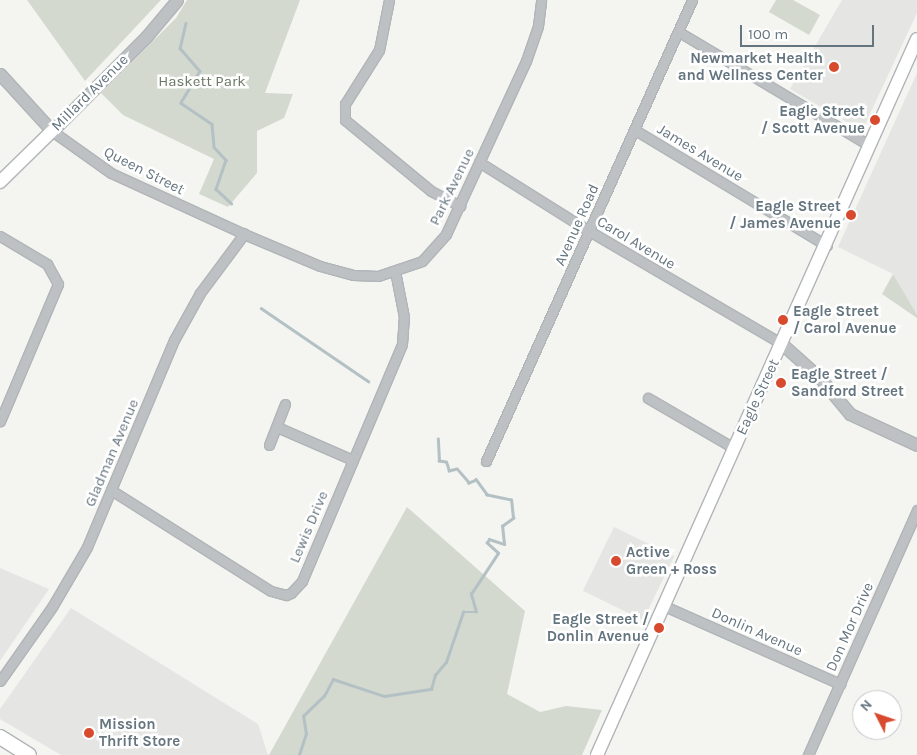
<!DOCTYPE html>
<html>
<head>
<meta charset="utf-8">
<style>
  body { margin:0 }
  #map { position:relative; width:917px; height:755px; overflow:hidden; background:#f4f4f0; font-family:Karla,sans-serif }
  div>[style] { position:absolute }
  [style*='--x'] { left:calc(var(--x)*1px); top:calc(var(--y)*1px); width:calc(var(--w)*1px); rotate:calc(var(--a)*1deg) }
  .built>* { inset:0; background:#e5e5e4; transform-origin:0 0 }
  .green>* { inset:0; background:#d4d9d0 }
  .stream>* { height:2.5px; margin:-1.25px; padding:0 1.25px; transform-origin:1.25px; border-radius:1.25px; background:#b4c1c4 }
  .roads { filter:drop-shadow(1px 0 #b0b5b8) drop-shadow(-1px 0 #b0b5b8) drop-shadow(0 1px #b0b5b8) drop-shadow(0 -1px #b0b5b8) }
  .minor>* { height:9px; margin:-4.5px; padding:0 4.5px; transform-origin:4.5px; border-radius:4.5px; background:#bdc1c4 }
  .tertiary>* { height:11px; margin:-5.5px; padding:0 5.5px; transform-origin:5.5px; border-radius:5.5px; background:#bdc1c4 }
  .secondary>* { height:12px; margin:-6px; padding:0 6px; transform-origin:6px; border-radius:6px; background:#fff }
  .primary>* { height:14px; margin:-7px; padding:0 7px; transform-origin:7px; border-radius:7px; background:#fff }
  .dots>* { width:14px; height:14px; translate:-50% -50%; box-sizing:border-box; border:2px solid #fff; border-radius:50% }
  span { translate:-50% -50%; white-space:nowrap; text-align:center; line-height:1.15; -webkit-text-stroke:5px #fff; paint-order:stroke }
  .poi-label { font-size:15px; color:#65757f; font-weight:700 }
  .right { translate:-100% -50%; text-align:right }
  .left { translate:0 -50%; text-align:left }
  .park-label { font-size:15px; color:#697763 }
  .street-label { font-size:15px; color:#65757f }
  .north { position:absolute; left:852px; top:690px; width:50px; height:50px; box-sizing:border-box; background:#fff; border:1px solid #c1c8cc; border-radius:50%; rotate:311deg; font-size:14px; font-weight:700; line-height:20px; text-align:center; color:#65757f }
  .north::after { content:''; display:block; margin:auto; width:18px; height:22px; background:#d74a2e; clip-path:polygon(50% 0,100% 100%,50% 72%,0 100%) }
  .scale { position:absolute; left:740px; top:25px; width:134px; height:22px; box-sizing:border-box; border:2px solid #65757f; border-top:0; padding-left:6px; font-size:15px; line-height:18px; white-space:nowrap; color:#65757f; -webkit-text-stroke:4px #fff; paint-order:stroke }
</style>
</head>
<body>
<div id="map">
  <div class="built">
    <i style="clip-path:polygon(842px 0,917px 0,917px 13px,862px 131px,790px 89px)"></i>
    <i style="clip-path:polygon(917px 73px,917px 318px,893px 274px,838px 247px)"></i>
    <i style="left:614px;top:527px;width:67px;height:71px;rotate:26deg"></i>
    <i style="clip-path:polygon(0 568px,49px 589px,0 661px)"></i>
    <i style="clip-path:polygon(71px 608px,258px 724px,268px 755px,61px 755px,0 719px,0 709px)"></i>
  </div>
  <div class="green">
    <i style="clip-path:polygon(27px 0,161px 0,85px 81px)"></i>
    <i style="clip-path:polygon(187px 0,300px 0,265px 93px,293px 94px,284px 118px,257px 131px,257px 173px,228px 207px,199px 194px,214px 159px,123px 115px,101px 93px,176px 18px)"></i>
    <i style="clip-path:polygon(776px 0,793px 0,820px 15px,809px 35px,769px 12px)"></i>
    <i style="clip-path:polygon(893px 274px,917px 315px,917px 318px,882px 294px)"></i>
    <i style="clip-path:polygon(407px 507px,525px 611px,507px 694px,540px 712px,566px 706px,602px 710px,582px 755px,269px 755px)"></i>
  </div>
  <div class="stream">
    <i style="--x:186;--y:23;--w:26;--a:103"></i>
    <i style="--x:180;--y:48;--w:30;--a:49"></i>
    <i style="--x:200;--y:71;--w:37;--a:121"></i>
    <i style="--x:181;--y:103;--w:37;--a:34"></i>
    <i style="--x:212;--y:124;--w:23;--a:85"></i>
    <i style="--x:214;--y:147;--w:18;--a:47"></i>
    <i style="--x:226;--y:160;--w:31;--a:109"></i>
    <i style="--x:216;--y:189;--w:21;--a:43"></i>
    <i style="--x:261;--y:308;--w:130;--a:34.3"></i>
    <i style="--x:299;--y:755;--w:22;--a:-72"></i>
    <i style="--x:306;--y:734;--w:18;--a:-99"></i>
    <i style="--x:303;--y:716;--w:29;--a:-44"></i>
    <i style="--x:324;--y:696;--w:19;--a:-62"></i>
    <i style="--x:333;--y:679;--w:54;--a:18.4"></i>
    <i style="--x:384;--y:696;--w:48;--a:-8.5"></i>
    <i style="--x:431;--y:689;--w:15;--a:-74"></i>
    <i style="--x:435;--y:675;--w:17;--a:-50"></i>
    <i style="--x:446;--y:662;--w:53;--a:-71.2"></i>
    <i style="--x:463;--y:612;--w:13;--a:0"></i>
    <i style="--x:476;--y:612;--w:19;--a:-106"></i>
    <i style="--x:471;--y:594;--w:49;--a:-56.6"></i>
    <i style="--x:498;--y:553;--w:15;--a:-138"></i>
    <i style="--x:487;--y:543;--w:4;--a:-63"></i>
    <i style="--x:489;--y:539;--w:16;--a:18"></i>
    <i style="--x:504;--y:544;--w:18;--a:-96"></i>
    <i style="--x:502;--y:526;--w:14;--a:-36"></i>
    <i style="--x:513;--y:518;--w:18;--a:-96"></i>
    <i style="--x:511;--y:500;--w:25;--a:-168"></i>
    <i style="--x:487;--y:495;--w:19;--a:-126"></i>
    <i style="--x:476;--y:480;--w:8;--a:157"></i>
    <i style="--x:469;--y:483;--w:18;--a:-131"></i>
    <i style="--x:457;--y:469;--w:8;--a:166"></i>
    <i style="--x:449;--y:471;--w:9;--a:-108"></i>
    <i style="--x:446;--y:462;--w:7;--a:-172"></i>
    <i style="--x:439;--y:461;--w:22;--a:-93"></i>
  </div>
  <div class="roads">
    <div class="minor">
      <i style="--x:389;--y:0;--w:51;--a:101.3"></i>
      <i style="--x:379;--y:50;--w:64;--a:122.2"></i>
      <i style="--x:345;--y:104;--w:16;--a:90"></i>
      <i style="--x:345;--y:120;--w:112;--a:39.5"></i>
      <i style="--x:431;--y:191;--w:33;--a:27"></i>
      <i style="--x:679;--y:32;--w:222;--a:30.8"></i>
      <i style="--x:635;--y:130;--w:224;--a:31.1"></i>
      <i style="--x:52;--y:131;--w:72;--a:35.4"></i>
      <i style="--x:111;--y:173;--w:146;--a:24.6"></i>
      <i style="--x:244;--y:234;--w:82;--a:22.8"></i>
      <i style="--x:320;--y:266;--w:34;--a:15"></i>
      <i style="--x:353;--y:275;--w:25;--a:2"></i>
      <i style="--x:378;--y:276;--w:46;--a:-18.8"></i>
      <i style="--x:422;--y:261;--w:36;--a:-48"></i>
      <i style="--x:446;--y:234;--w:191;--a:-65.2"></i>
      <i style="--x:526;--y:61;--w:37;--a:-71"></i>
      <i style="--x:538;--y:26;--w:26;--a:-83"></i>
      <i style="--x:479;--y:162;--w:130;--a:32.1"></i>
      <i style="--x:589;--y:231;--w:224;--a:30.3"></i>
      <i style="--x:0;--y:236;--w:55;--a:30.8"></i>
      <i style="--x:47;--y:264;--w:23;--a:61"></i>
      <i style="--x:58;--y:284;--w:149;--a:112.9"></i>
      <i style="--x:648;--y:398;--w:99;--a:30.2"></i>
      <i style="--x:277;--y:427;--w:83;--a:23.5"></i>
      <i style="--x:269;--y:445;--w:44;--a:-68.7"></i>
      <i style="--x:486;--y:461;--w:505;--a:-65.92"></i>
      <i style="--x:111;--y:490;--w:189;--a:32.3"></i>
      <i style="--x:271;--y:591;--w:16;--a:15"></i>
      <i style="--x:286;--y:595;--w:5;--a:-22"></i>
      <i style="--x:291;--y:593;--w:16;--a:-47"></i>
      <i style="--x:302;--y:581;--w:257;--a:-67.1"></i>
      <i style="--x:402;--y:344;--w:27;--a:-86"></i>
      <i style="--x:404;--y:317;--w:47;--a:-101.1"></i>
      <i style="--x:662;--y:605;--w:195;--a:23.9"></i>
      <i style="--x:0;--y:681;--w:90;--a:-54.9"></i>
      <i style="--x:52;--y:607;--w:69;--a:-59.7"></i>
      <i style="--x:87;--y:547;--w:225;--a:-67.2"></i>
      <i style="--x:174;--y:340;--w:54;--a:-61"></i>
      <i style="--x:200;--y:293;--w:74;--a:-53.3"></i>
      <i style="--x:808;--y:755;--w:268;--a:-66"></i>
    </div>
    <div class="tertiary">
      <i style="--x:0;--y:74;--w:77;--a:47.6"></i>
      <i style="--x:52;--y:131;--w:133;--a:-45"></i>
      <i style="--x:146;--y:37;--w:48;--a:-50"></i>
      <i style="--x:782;--y:344;--w:51;--a:41.8"></i>
      <i style="--x:820;--y:378;--w:47;--a:50.2"></i>
      <i style="--x:850;--y:414;--w:74;--a:24.8"></i>
    </div>
    <div class="secondary">
      <i style="--x:0;--y:182;--w:73;--a:-44.4"></i>
      <i style="--x:597;--y:755;--w:784;--a:-65.92"></i>
    </div>
    <div class="primary">
      <i style="--x:0;--y:737;--w:34;--a:32"></i>
    </div>
  </div>
  <div class="dots">
    <i style="left:834px;top:67px;background:#d74a2e"></i>
    <i style="left:875px;top:120px;background:#d74a2e"></i>
    <i style="left:851px;top:215px;background:#d74a2e"></i>
    <i style="left:783px;top:320px;background:#d74a2e"></i>
    <i style="left:781px;top:383px;background:#d74a2e"></i>
    <i style="left:616px;top:561px;background:#d74a2e"></i>
    <i style="left:659px;top:628px;background:#d74a2e"></i>
    <i style="left:89px;top:733px;background:#d74a2e"></i>
  </div>
  <div class="poi-label">
    <span class="right" style="left:823px;top:67px">Newmarket Health<br>and Wellness Center</span>
    <span class="right" style="left:865px;top:120px">Eagle Street<br>/ Scott Avenue</span>
    <span class="right" style="left:841px;top:215px">Eagle Street<br>/ James Avenue</span>
    <span class="left" style="left:793px;top:320px">Eagle Street<br>/ Carol Avenue</span>
    <span class="left" style="left:791px;top:383px">Eagle Street /<br>Sandford Street</span>
    <span class="left" style="left:626px;top:561px">Active<br>Green + Ross</span>
    <span class="right" style="left:649px;top:628px">Eagle Street /<br>Donlin Avenue</span>
    <span class="left" style="left:99px;top:733px">Mission<br>Thrift Store</span>
  </div>
  <div class="park-label">
    <span style="left:202px;top:82px">Haskett Park</span>
  </div>
  <div class="street-label">
    <span style="left:90px;top:93px;rotate:-45deg">Millard Avenue</span>
    <span style="left:700px;top:153px;rotate:31deg">James Avenue</span>
    <span style="left:144px;top:171px;rotate:27deg">Queen Street</span>
    <span style="left:452px;top:187px;rotate:-64deg">Park Avenue</span>
    <span style="left:577px;top:225px;rotate:-66deg">Avenue Road</span>
    <span style="left:636px;top:243px;rotate:31deg">Carol Avenue</span>
    <span style="left:758px;top:397px;rotate:-65deg">Eagle Street</span>
    <span style="left:112px;top:453px;rotate:-67deg">Gladman Avenue</span>
    <span style="left:309px;top:527px;rotate:-67deg">Lewis Drive</span>
    <span style="left:850px;top:627px;rotate:-66deg">Don Mor Drive</span>
    <span style="left:757px;top:632px;rotate:24deg">Donlin Avenue</span>
  </div>
  <div class="north">N</div>
  <div class="scale">100 m</div>
</div>
</body>
</html>
